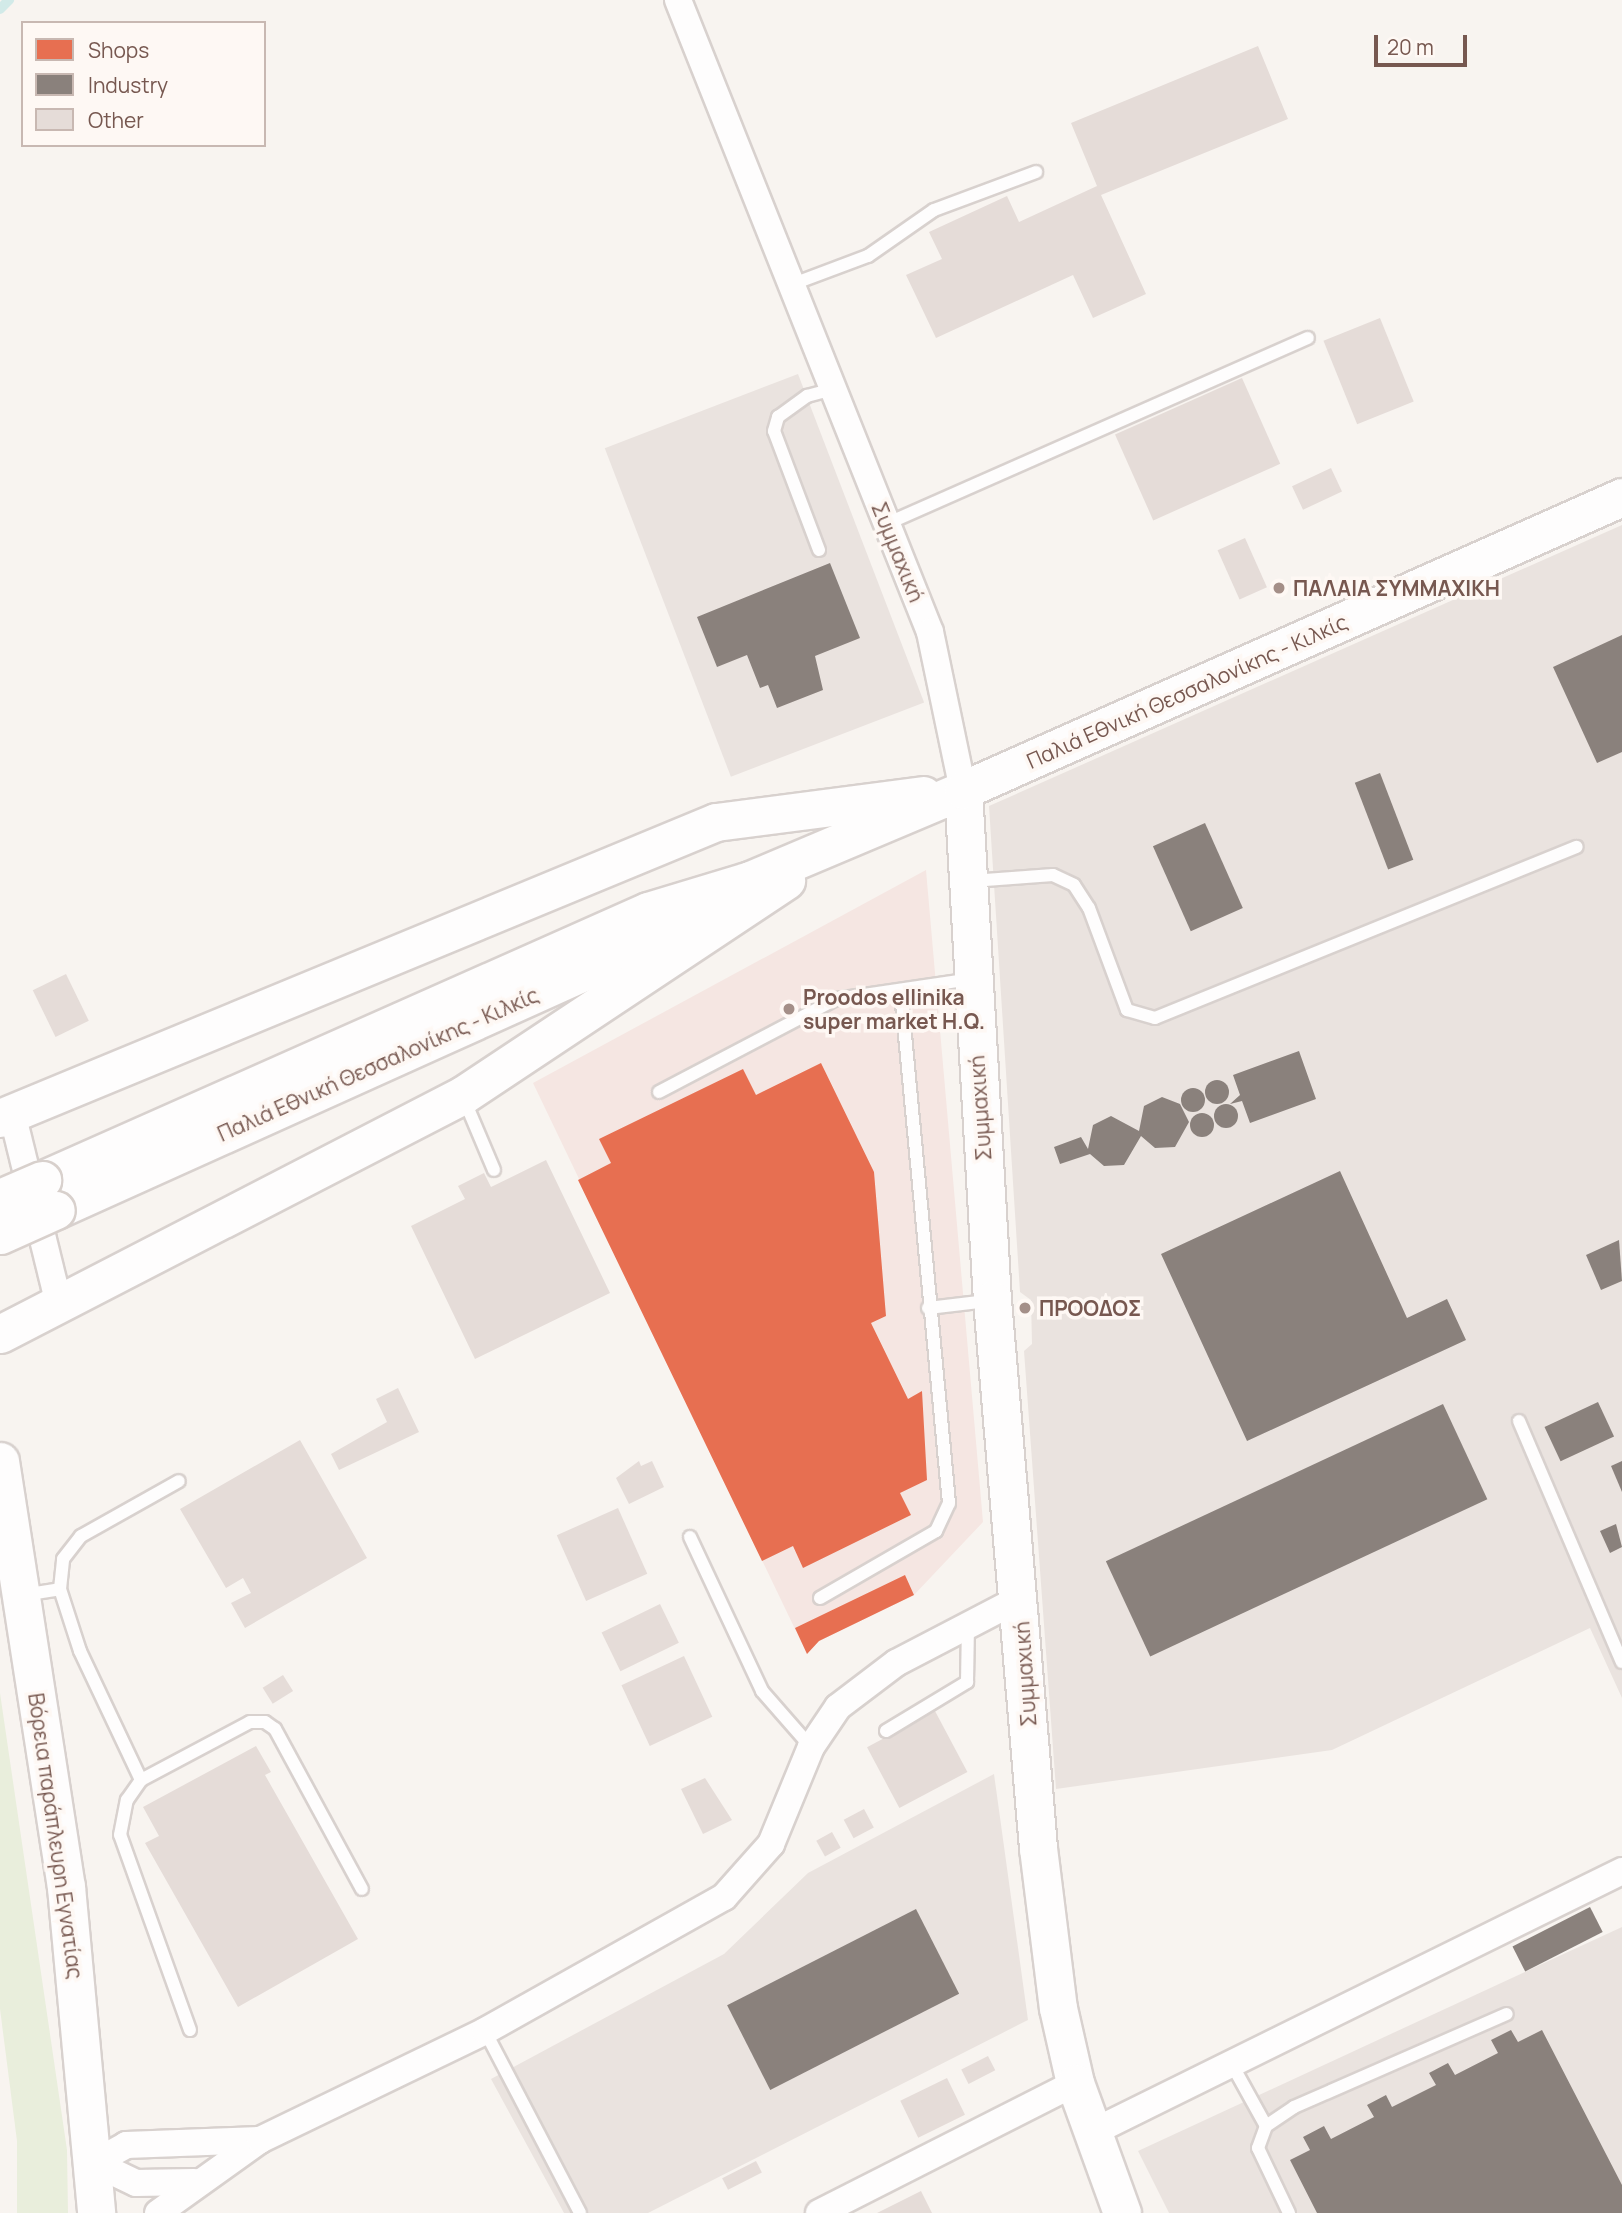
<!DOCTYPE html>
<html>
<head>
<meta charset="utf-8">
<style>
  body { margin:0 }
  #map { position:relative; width:1622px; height:2213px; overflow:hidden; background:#f8f4f0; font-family:Manrope,sans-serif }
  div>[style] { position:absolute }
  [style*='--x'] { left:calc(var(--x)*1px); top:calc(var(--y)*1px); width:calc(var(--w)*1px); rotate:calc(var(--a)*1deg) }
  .commercial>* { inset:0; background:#f5e6e2 }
  .industrial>* { inset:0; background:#eae3df; transform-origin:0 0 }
  .green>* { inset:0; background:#e9eedc }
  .shops>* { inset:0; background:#e76f51 }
  .industry>* { inset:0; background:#8a817c; transform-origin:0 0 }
  .round { border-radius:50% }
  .stream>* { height:10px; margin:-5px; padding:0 5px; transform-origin:5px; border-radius:5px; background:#d2eae8 }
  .building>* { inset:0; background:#e5dcd8; transform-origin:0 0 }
  .roads { filter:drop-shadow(2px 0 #d8d1ce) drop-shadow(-2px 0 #d8d1ce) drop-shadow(0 2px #d8d1ce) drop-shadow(0 -2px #d8d1ce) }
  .lane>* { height:12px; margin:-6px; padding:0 6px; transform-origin:6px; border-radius:6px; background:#fefdfd }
  .street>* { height:26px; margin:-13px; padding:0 13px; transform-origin:13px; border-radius:13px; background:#fefdfd }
  .secondary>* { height:37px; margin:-18.5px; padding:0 18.5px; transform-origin:18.5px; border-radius:18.5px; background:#fefdfd }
  .bridges { filter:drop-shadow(2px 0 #d8d0cc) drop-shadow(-2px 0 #d8d0cc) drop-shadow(0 2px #d8d0cc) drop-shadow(0 -2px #d8d0cc) }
  .secondary-bridge>* { height:37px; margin:-18.5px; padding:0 18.5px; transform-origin:18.5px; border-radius:18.5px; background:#fefdfd }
  .dots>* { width:19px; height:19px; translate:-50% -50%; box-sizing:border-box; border:4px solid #fef8f4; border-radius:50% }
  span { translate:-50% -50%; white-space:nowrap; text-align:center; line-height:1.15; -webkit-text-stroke:7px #fef8f4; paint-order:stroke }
  .street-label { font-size:21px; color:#775850 }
  .poi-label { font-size:21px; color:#775850; font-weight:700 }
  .left { translate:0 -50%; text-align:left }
  .legend { position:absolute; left:21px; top:21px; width:245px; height:126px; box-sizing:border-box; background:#fef8f4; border:2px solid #c8b8b2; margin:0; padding:9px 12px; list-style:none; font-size:21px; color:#775850 }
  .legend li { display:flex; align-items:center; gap:14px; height:35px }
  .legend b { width:35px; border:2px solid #c8b8b2 }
  .scale { position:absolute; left:1374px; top:35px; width:93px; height:32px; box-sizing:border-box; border:4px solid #775850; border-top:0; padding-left:9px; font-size:21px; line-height:24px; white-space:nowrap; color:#775850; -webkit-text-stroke:5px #fef8f4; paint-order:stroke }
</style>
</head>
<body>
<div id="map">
  <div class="commercial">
    <i style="clip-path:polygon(926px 870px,983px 1522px,914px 1595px,819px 1641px,807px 1654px,533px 1083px)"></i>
  </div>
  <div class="industrial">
    <i style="left:798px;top:374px;width:352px;height:207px;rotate:69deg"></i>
    <i style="clip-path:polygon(1622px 525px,1622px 1698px,1590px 1628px,1332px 1750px,1056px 1789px,1024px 1351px,1032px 1344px,1031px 1300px,1020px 1292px,989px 806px)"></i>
    <i style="clip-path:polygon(994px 1774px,1028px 2020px,648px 2213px,564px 2213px,491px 2079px,724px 1954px,808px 1873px)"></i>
    <i style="clip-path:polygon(1622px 1927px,1622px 2213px,1169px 2213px,1138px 2151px)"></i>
  </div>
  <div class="green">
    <i style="clip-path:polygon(0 1693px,67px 2150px,68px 2213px,17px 2213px,17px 2141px,0 2009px)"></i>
  </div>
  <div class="shops">
    <i style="clip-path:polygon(821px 1063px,874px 1172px,886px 1316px,871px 1323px,908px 1399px,922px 1391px,927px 1480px,900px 1493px,911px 1515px,803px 1568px,793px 1546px,762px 1561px,578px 1180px,611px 1163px,599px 1139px,743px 1069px,756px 1095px)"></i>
    <i style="clip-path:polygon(905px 1575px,914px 1595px,819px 1641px,807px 1654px,795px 1628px)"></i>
  </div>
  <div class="industry">
    <i style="clip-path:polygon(830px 563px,860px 638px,815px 656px,823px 690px,777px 708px,768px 685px,760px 688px,747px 655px,717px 667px,697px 617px)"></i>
    <i style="clip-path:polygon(1622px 635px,1622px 752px,1597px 763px,1553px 667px)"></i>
    <i style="left:1380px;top:773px;width:93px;height:27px;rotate:69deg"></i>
    <i style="left:1205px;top:823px;width:93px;height:57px;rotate:66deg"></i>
    <i style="clip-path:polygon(1299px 1051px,1316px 1099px,1250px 1123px,1242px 1101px,1230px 1104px,1240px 1095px,1233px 1075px)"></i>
    <i class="round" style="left:1205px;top:1080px;width:24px;height:24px"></i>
    <i class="round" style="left:1181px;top:1088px;width:24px;height:24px"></i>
    <i style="clip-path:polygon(1162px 1097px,1180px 1104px,1189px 1122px,1175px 1147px,1155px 1148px,1141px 1136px,1124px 1165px,1104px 1166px,1090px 1154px,1060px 1164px,1054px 1147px,1081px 1137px,1088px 1149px,1093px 1125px,1111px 1116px,1139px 1131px,1144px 1106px)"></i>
    <i class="round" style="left:1214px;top:1104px;width:24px;height:24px"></i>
    <i class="round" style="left:1190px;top:1113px;width:24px;height:24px"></i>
    <i style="clip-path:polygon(1340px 1171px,1407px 1318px,1447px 1299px,1466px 1340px,1247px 1441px,1161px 1254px)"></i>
    <i style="clip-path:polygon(1619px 1240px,1622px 1281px,1601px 1290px,1586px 1255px)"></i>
    <i style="left:1598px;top:1402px;width:38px;height:59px;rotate:65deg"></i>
    <i style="left:1443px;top:1404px;width:105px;height:372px;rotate:65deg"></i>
    <i style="clip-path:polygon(1622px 1461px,1622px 1492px,1611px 1466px)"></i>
    <i style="clip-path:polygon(1616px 1524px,1622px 1547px,1610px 1553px,1600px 1531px)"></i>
    <i style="left:1590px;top:1907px;width:28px;height:87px;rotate:63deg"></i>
    <i style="left:916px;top:1909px;width:95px;height:212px;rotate:63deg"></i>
    <i style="clip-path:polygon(1511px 2030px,1518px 2042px,1542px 2030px,1622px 2185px,1622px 2213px,1317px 2213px,1290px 2160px,1310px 2150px,1303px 2137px,1324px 2126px,1331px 2139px,1374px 2117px,1367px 2105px,1386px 2095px,1392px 2107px,1436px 2085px,1429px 2073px,1448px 2063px,1455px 2075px,1498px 2053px,1491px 2040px)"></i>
  </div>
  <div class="stream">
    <i style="--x:0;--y:9;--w:13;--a:-45"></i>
  </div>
  <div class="building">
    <i style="clip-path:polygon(1258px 46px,1288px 119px,1101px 195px,1146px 294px,1093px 318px,1073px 275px,936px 338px,906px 275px,942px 259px,929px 232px,1007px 196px,1019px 222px,1097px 186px,1071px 123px)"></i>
    <i style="left:1380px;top:318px;width:90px;height:61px;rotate:68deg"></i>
    <i style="left:1242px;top:378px;width:94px;height:139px;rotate:66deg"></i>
    <i style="left:1331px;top:468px;width:26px;height:43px;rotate:65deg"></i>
    <i style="left:1245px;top:538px;width:54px;height:30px;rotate:66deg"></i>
    <i style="left:66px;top:974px;width:52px;height:37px;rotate:64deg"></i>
    <i style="clip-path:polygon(546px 1160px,610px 1293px,475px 1359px,411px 1226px,465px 1199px,458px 1186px,484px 1173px,491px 1187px)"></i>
    <i style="clip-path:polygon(398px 1388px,419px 1432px,339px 1470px,331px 1454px,387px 1422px,376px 1399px)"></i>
    <i style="clip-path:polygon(300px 1440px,367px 1558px,245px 1628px,231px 1603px,251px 1593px,243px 1578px,226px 1588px,180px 1509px)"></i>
    <i style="clip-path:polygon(639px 1461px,641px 1466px,652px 1461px,664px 1487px,629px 1504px,616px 1478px)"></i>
    <i style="left:618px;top:1508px;width:72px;height:67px;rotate:66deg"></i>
    <i style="left:660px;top:1604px;width:43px;height:65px;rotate:64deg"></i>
    <i style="left:684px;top:1656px;width:67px;height:69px;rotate:65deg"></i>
    <i style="left:283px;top:1675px;width:19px;height:24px;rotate:58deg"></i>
    <i style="left:935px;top:1711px;width:69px;height:77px;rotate:62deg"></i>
    <i style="clip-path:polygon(256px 1746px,271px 1772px,265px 1775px,358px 1939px,238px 2007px,145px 1843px,159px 1836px,143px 1807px)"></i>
    <i style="clip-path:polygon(705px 1778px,732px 1820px,703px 1834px,681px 1789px)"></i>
    <i style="left:864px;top:1809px;width:21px;height:23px;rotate:62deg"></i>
    <i style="left:832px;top:1832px;width:18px;height:18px;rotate:61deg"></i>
    <i style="left:988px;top:2056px;width:16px;height:30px;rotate:63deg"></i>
    <i style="left:947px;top:2078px;width:41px;height:52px;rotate:64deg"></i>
    <i style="left:756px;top:2161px;width:13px;height:38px;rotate:63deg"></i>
    <i style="clip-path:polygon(921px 2191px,932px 2213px,877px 2213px)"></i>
  </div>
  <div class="roads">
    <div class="lane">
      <i style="--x:793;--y:284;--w:80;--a:-20.5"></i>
      <i style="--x:868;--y:256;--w:80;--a:-34.9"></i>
      <i style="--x:934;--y:210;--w:109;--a:-20.4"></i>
      <i style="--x:886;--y:524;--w:461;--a:-23.8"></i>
      <i style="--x:819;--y:550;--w:127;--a:-110.7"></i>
      <i style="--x:774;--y:431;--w:15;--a:-74"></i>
      <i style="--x:778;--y:417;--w:36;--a:-36"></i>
      <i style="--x:807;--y:396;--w:28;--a:-15"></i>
      <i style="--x:972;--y:881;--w:81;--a:-4.2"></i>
      <i style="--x:1053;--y:875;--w:23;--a:25"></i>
      <i style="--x:1074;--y:885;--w:27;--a:57"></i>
      <i style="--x:1089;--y:908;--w:109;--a:69.6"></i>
      <i style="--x:1127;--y:1010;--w:29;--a:16"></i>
      <i style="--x:1155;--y:1018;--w:455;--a:-22.1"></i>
      <i style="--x:659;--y:1092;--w:200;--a:-27.7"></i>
      <i style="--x:836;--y:999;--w:137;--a:-8.4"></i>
      <i style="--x:464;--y:1099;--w:77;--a:67.1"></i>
      <i style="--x:928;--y:1308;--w:60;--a:-6.7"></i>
      <i style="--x:1519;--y:1421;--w:262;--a:66.9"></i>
      <i style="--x:690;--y:1537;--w:170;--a:64.9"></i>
      <i style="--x:762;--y:1691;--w:74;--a:48.8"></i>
      <i style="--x:60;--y:1589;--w:65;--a:72.1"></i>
      <i style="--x:80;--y:1651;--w:143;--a:64.7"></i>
      <i style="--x:23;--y:1595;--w:37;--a:-9"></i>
      <i style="--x:60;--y:1589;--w:30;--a:-84"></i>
      <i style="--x:63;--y:1559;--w:29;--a:-52"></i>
      <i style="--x:81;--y:1536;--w:112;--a:-29.3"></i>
      <i style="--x:820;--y:1598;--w:134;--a:-30"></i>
      <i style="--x:936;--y:1531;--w:31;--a:-65"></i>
      <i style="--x:949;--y:1503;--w:513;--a:-95.37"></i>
      <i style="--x:886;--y:1731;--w:95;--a:-31.2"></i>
      <i style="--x:967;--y:1682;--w:56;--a:-89"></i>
      <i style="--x:190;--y:2030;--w:207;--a:-109.7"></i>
      <i style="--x:120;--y:1835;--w:36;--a:-79"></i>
      <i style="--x:127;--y:1800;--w:24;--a:-55"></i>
      <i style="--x:141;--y:1780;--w:123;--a:-28"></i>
      <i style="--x:250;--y:1722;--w:15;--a:0"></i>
      <i style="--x:265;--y:1722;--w:12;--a:35"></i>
      <i style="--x:275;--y:1729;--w:182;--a:61.5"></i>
      <i style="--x:485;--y:2031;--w:205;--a:62.4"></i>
      <i style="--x:1230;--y:2061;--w:74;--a:61"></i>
      <i style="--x:1289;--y:2213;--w:72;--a:-115.5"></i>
      <i style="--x:1258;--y:2148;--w:23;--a:-70"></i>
      <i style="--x:1266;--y:2126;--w:34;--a:-34"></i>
      <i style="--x:1294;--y:2107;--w:232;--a:-23.6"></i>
    </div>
    <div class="street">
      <i style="--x:678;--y:0;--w:680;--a:68.26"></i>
      <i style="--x:930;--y:632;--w:161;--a:78.2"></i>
      <i style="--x:12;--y:1113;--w:198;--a:76.2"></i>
      <i style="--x:1091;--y:2133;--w:592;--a:-26.26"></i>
      <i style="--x:194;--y:2182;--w:58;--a:179"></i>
      <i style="--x:136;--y:2183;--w:47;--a:-154.5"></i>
      <i style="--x:94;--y:2163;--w:37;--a:-29"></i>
      <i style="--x:126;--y:2145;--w:134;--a:-2.1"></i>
      <i style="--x:158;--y:2213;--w:125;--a:-35.6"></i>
      <i style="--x:260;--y:2140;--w:250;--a:-25.8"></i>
      <i style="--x:485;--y:2031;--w:274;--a:-29.3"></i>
      <i style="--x:724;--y:1897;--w:71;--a:-48.4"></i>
      <i style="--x:771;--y:1844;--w:105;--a:-67.6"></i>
      <i style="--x:811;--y:1747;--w:48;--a:-56"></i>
      <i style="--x:838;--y:1707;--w:73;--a:-37.2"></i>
      <i style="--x:896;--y:1663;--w:139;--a:-27.5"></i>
      <i style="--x:819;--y:2213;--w:287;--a:-26.9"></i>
    </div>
    <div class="secondary">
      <i style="--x:963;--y:790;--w:511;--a:86.75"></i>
      <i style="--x:992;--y:1300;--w:550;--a:85.2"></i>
      <i style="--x:1038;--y:1848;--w:161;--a:82.9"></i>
      <i style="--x:1058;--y:2008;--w:77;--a:77.2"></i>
      <i style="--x:1075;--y:2083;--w:138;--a:70.1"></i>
      <i style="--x:0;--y:1118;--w:775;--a:-22.46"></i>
      <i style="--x:716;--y:822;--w:209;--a:-7.4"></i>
      <i style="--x:42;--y:1180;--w:663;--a:-23.94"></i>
      <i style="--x:648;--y:911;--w:107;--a:-16.9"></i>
      <i style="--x:750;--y:880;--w:231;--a:-22.9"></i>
      <i style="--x:963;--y:790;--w:721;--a:-23.97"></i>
      <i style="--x:56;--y:1210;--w:664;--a:-24.29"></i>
      <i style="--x:661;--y:937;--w:42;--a:-33.3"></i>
      <i style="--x:0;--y:1334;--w:521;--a:-27.3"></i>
      <i style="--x:463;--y:1095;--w:388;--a:-33.6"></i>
      <i style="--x:0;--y:1461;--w:431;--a:81.2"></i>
      <i style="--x:66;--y:1887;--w:327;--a:84.7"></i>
    </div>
  </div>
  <div class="bridges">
    <div class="secondary-bridge">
      <i style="--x:0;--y:1198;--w:46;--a:-23.2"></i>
      <i style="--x:0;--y:1235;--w:61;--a:-24.1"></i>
    </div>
  </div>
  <div class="dots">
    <i style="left:1279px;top:588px;background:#a48f88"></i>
    <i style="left:789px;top:1009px;background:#a48f88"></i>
    <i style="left:1025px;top:1308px;background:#a48f88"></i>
  </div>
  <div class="street-label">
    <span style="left:898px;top:552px;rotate:68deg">Συμμαχική</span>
    <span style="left:1187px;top:691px;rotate:-24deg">Παλιά Εθνική Θεσσαλονίκης - Κιλκίς</span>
    <span style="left:378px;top:1064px;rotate:-24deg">Παλιά Εθνική Θεσσαλονίκης - Κιλκίς</span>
    <span style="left:980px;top:1108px;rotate:-94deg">Συμμαχική</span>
    <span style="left:1025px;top:1674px;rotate:-94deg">Συμμαχική</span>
    <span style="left:56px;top:1836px;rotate:82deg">Βόρεια παράπλευρη Εγνατίας</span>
  </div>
  <div class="poi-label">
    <span class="left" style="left:1293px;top:588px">ΠΑΛΑΙΑ ΣΥΜΜΑΧΙΚΗ</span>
    <span class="left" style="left:803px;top:1009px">Proodos ellinika<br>super market H.Q.</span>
    <span class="left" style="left:1039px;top:1308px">ΠΡΟΟΔΟΣ</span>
  </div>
  <ul class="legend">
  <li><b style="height:19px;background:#e76f51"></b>Shops</li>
  <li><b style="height:19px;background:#8a817c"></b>Industry</li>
  <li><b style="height:19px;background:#e5dcd8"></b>Other</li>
  </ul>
  <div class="scale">20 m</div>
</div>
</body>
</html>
